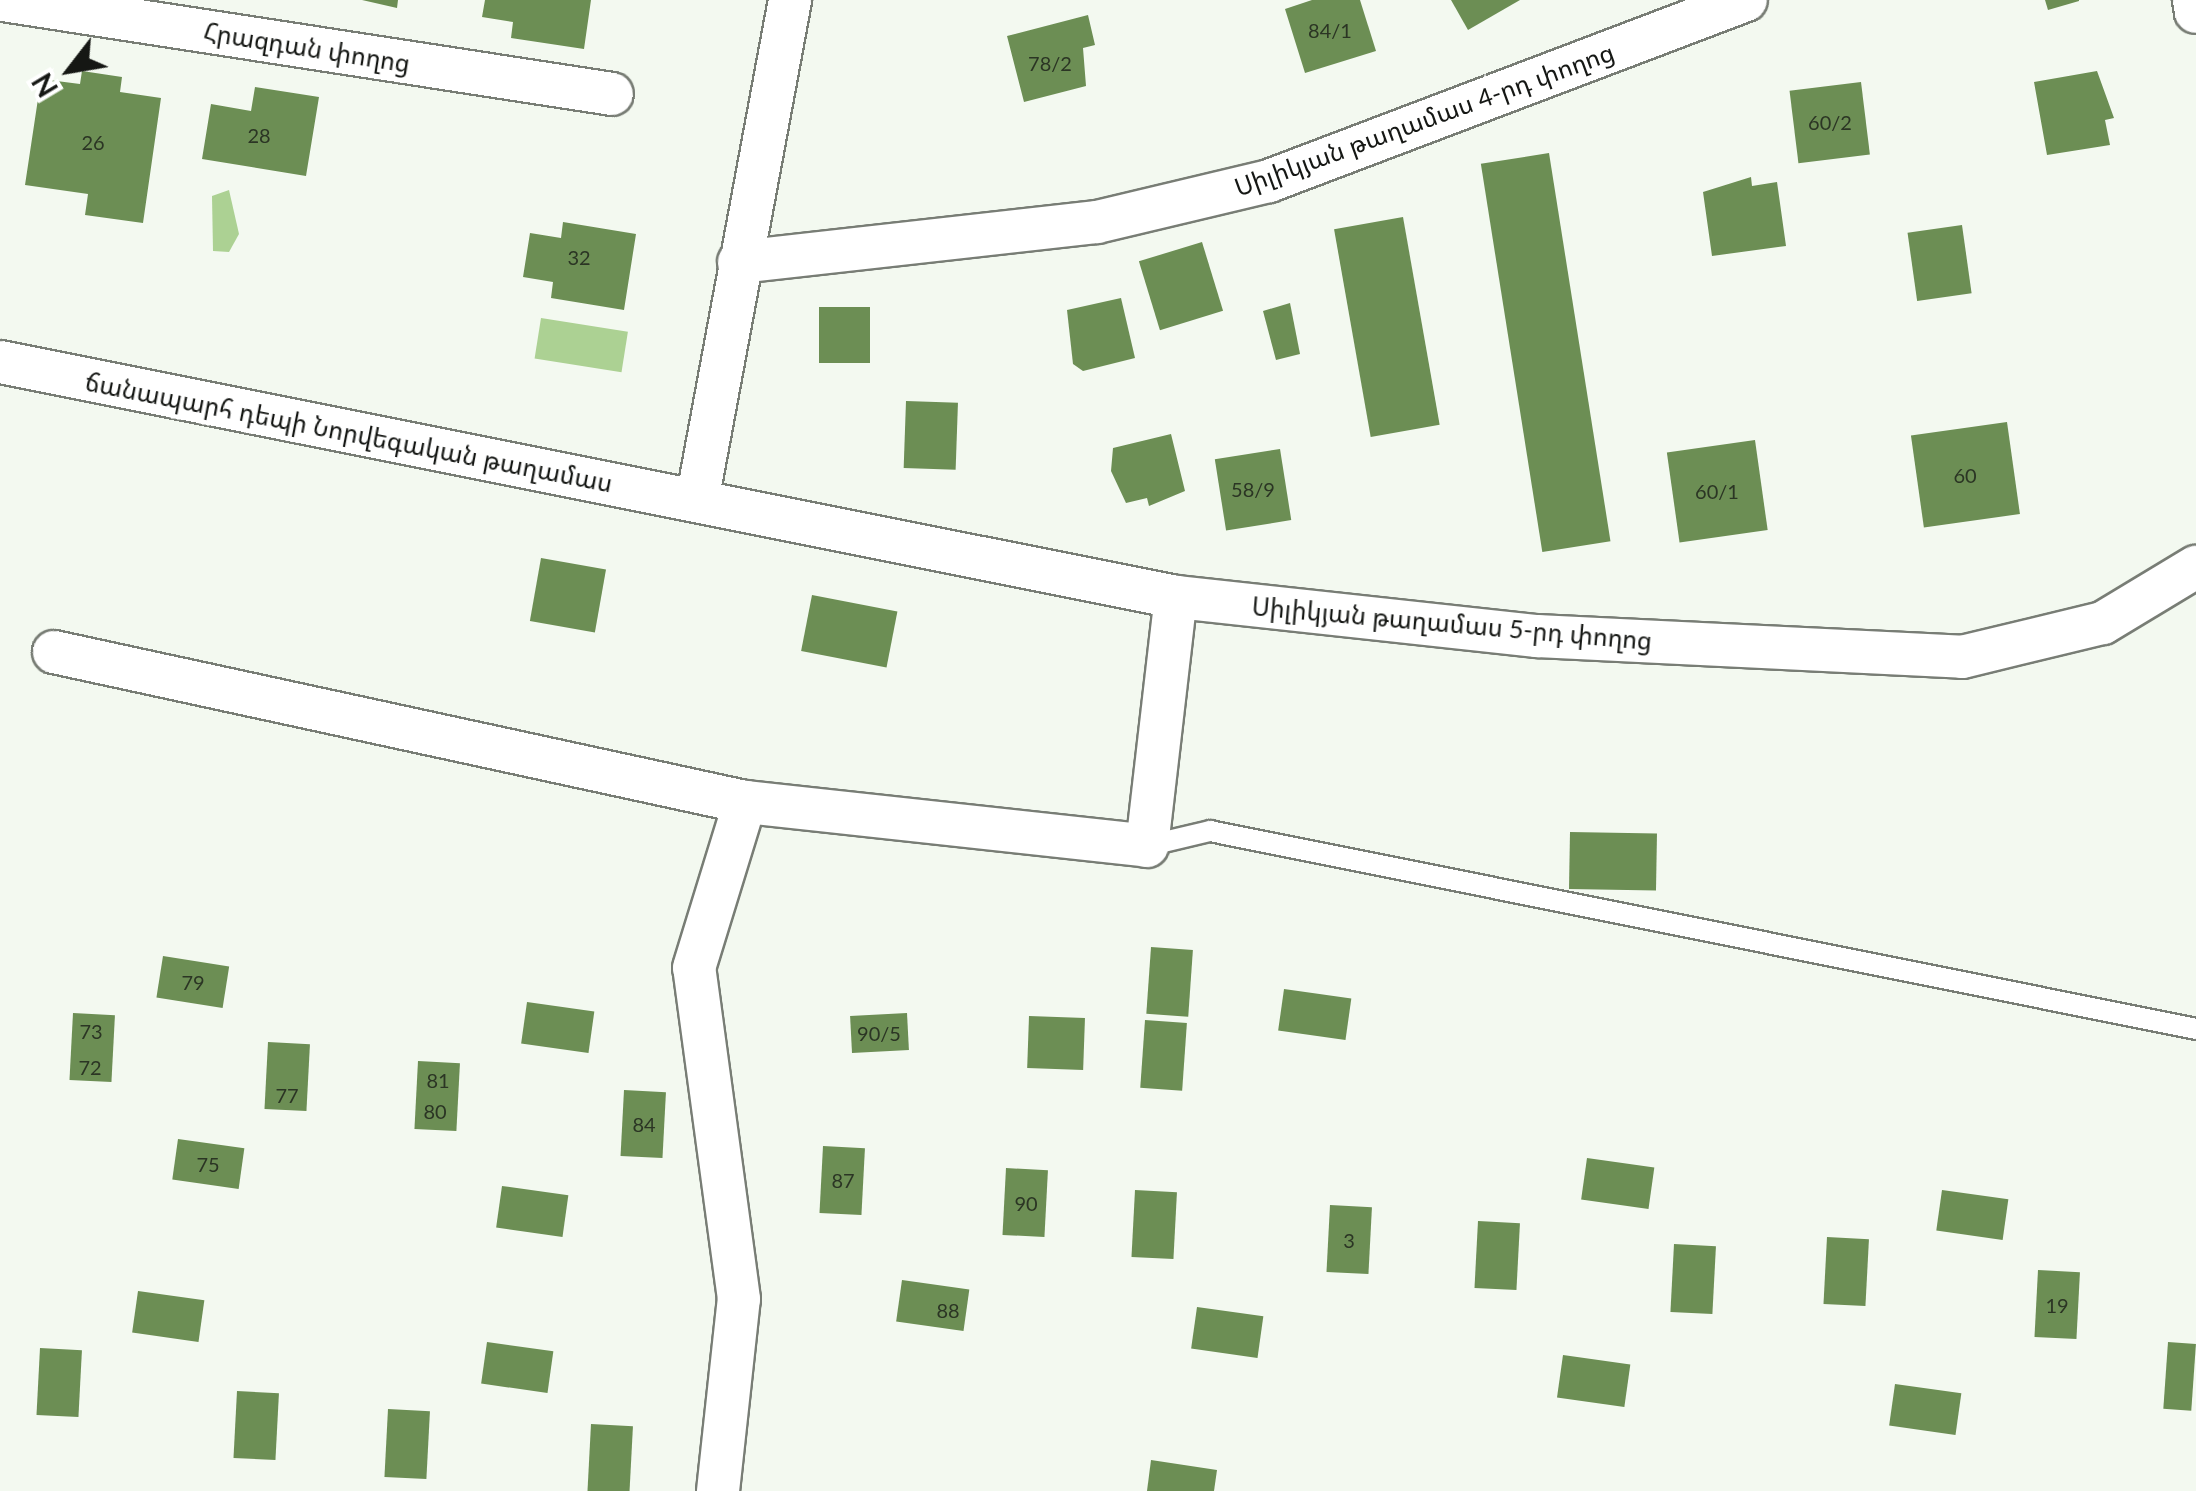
<!DOCTYPE html>
<html>
<head>
<meta charset="utf-8">
<style>
  body { margin:0 }
  #map { position:relative; width:2196px; height:1491px; overflow:hidden; background:#f3f9f0; font-family:Lato,"Noto Sans Armenian",sans-serif }
  div>[style] { position:absolute }
  [style*='--x'] { left:calc(var(--x)*1px); top:calc(var(--y)*1px); width:calc(var(--w)*1px); rotate:calc(var(--a)*1deg) }
  .water>* { inset:0; background:#acd193; transform-origin:0 0 }
  .building>* { inset:0; background:#6c8e54; transform-origin:0 0 }
  .roads { filter:drop-shadow(2px 0 #787d75) drop-shadow(-2px 0 #787d75) drop-shadow(0 2px #787d75) drop-shadow(0 -2px #787d75) }
  .service>* { height:20px; margin:-10px; padding:0 10px; transform-origin:10px; border-radius:10px; background:#fff }
  .minor>* { height:42px; margin:-21px; padding:0 21px; transform-origin:21px; border-radius:21px; background:#fff }
  span { translate:-50% -50%; white-space:nowrap; text-align:center; line-height:1.15; -webkit-text-stroke:9px #fff; paint-order:stroke }
  .number-label { font-size:20px; color:#2b3524 }
  .number-label span { -webkit-text-stroke-width:0 }
  .street-label { font-size:25px; color:#151714 }
  .north { position:absolute; left:20px; top:20px; width:100px; height:100px; -webkit-text-stroke:8px #fff; paint-order:stroke; rotate:239deg; font-size:28px; font-weight:700; line-height:40px; text-align:center; color:#151714 }
  .north::after { content:''; display:block; margin:auto; width:35px; height:45px; background:#151714; clip-path:polygon(50% 0,100% 100%,50% 72%,0 100%) }
</style>
</head>
<body>
<div id="map">
  <div class="water">
    <i style="clip-path:polygon(229px 190px,239px 234px,229px 252px,213px 251px,212px 196px)"></i>
    <i style="left:541px;top:318px;width:88px;height:41px;rotate:9deg"></i>
  </div>
  <div class="building">
    <i style="clip-path:polygon(362px 0,398px 0,397px 8px)"></i>
    <i style="clip-path:polygon(485px 0,591px 0,584px 49px,511px 38px,513px 22px,482px 17px)"></i>
    <i style="clip-path:polygon(1312px 0,1360px 0,1376px 51px,1305px 73px,1285px 9px)"></i>
    <i style="clip-path:polygon(1451px 0,1520px 0,1468px 30px)"></i>
    <i style="clip-path:polygon(2045px 0,2079px 0,2079px 1px,2048px 10px)"></i>
    <i style="clip-path:polygon(1088px 15px,1095px 45px,1083px 48px,1086px 86px,1024px 102px,1007px 36px)"></i>
    <i style="clip-path:polygon(82px 71px,122px 77px,120px 92px,161px 98px,143px 223px,85px 215px,88px 194px,25px 185px,41px 79px,80px 84px)"></i>
    <i style="clip-path:polygon(2097px 71px,2114px 118px,2105px 120px,2110px 145px,2047px 155px,2034px 82px)"></i>
    <i style="left:1861px;top:82px;width:73px;height:72px;rotate:83deg"></i>
    <i style="clip-path:polygon(255px 87px,319px 97px,306px 176px,202px 159px,211px 104px,251px 111px)"></i>
    <i style="left:1549px;top:153px;width:393px;height:69px;rotate:81deg"></i>
    <i style="clip-path:polygon(1751px 177px,1752px 186px,1777px 182px,1786px 246px,1712px 256px,1703px 192px)"></i>
    <i style="left:1403px;top:217px;width:211px;height:70px;rotate:80deg"></i>
    <i style="clip-path:polygon(563px 222px,636px 234px,624px 310px,551px 298px,553px 282px,523px 277px,530px 233px,561px 238px)"></i>
    <i style="left:1962px;top:225px;width:69px;height:55px;rotate:82deg"></i>
    <i style="left:1202px;top:242px;width:72px;height:66px;rotate:73deg"></i>
    <i style="clip-path:polygon(1121px 298px,1135px 358px,1083px 371px,1073px 364px,1067px 310px)"></i>
    <i style="clip-path:polygon(1290px 303px,1300px 354px,1276px 360px,1263px 311px)"></i>
    <i style="left:819px;top:307px;width:51px;height:56px"></i>
    <i style="left:906px;top:401px;width:52px;height:67px;rotate:2deg"></i>
    <i style="left:2007px;top:422px;width:93px;height:97px;rotate:82deg"></i>
    <i style="clip-path:polygon(1171px 434px,1185px 491px,1149px 506px,1147px 498px,1126px 503px,1111px 471px,1113px 448px)"></i>
    <i style="left:1755px;top:440px;width:91px;height:89px;rotate:82deg"></i>
    <i style="left:1280px;top:449px;width:72px;height:66px;rotate:81deg"></i>
    <i style="left:541px;top:558px;width:66px;height:64px;rotate:10deg"></i>
    <i style="left:812px;top:595px;width:87px;height:57px;rotate:11deg"></i>
    <i style="left:1570px;top:832px;width:87px;height:57px;rotate:1deg"></i>
    <i style="left:1151px;top:947px;width:42px;height:67px;rotate:4deg"></i>
    <i style="left:163px;top:956px;width:67px;height:42px;rotate:9deg"></i>
    <i style="left:1284px;top:989px;width:68px;height:42px;rotate:8deg"></i>
    <i style="left:527px;top:1002px;width:68px;height:42px;rotate:8deg"></i>
    <i style="left:73px;top:1013px;width:42px;height:67px;rotate:3deg"></i>
    <i style="left:907px;top:1013px;width:37px;height:57px;rotate:87deg"></i>
    <i style="left:1029px;top:1016px;width:56px;height:52px;rotate:2deg"></i>
    <i style="left:1145px;top:1020px;width:42px;height:68px;rotate:4deg"></i>
    <i style="left:268px;top:1042px;width:42px;height:67px;rotate:3deg"></i>
    <i style="left:418px;top:1061px;width:42px;height:68px;rotate:3deg"></i>
    <i style="left:624px;top:1090px;width:42px;height:66px;rotate:3deg"></i>
    <i style="left:178px;top:1139px;width:67px;height:41px;rotate:8deg"></i>
    <i style="left:823px;top:1146px;width:42px;height:67px;rotate:3deg"></i>
    <i style="left:1587px;top:1158px;width:68px;height:42px;rotate:8deg"></i>
    <i style="left:1006px;top:1168px;width:42px;height:67px;rotate:3deg"></i>
    <i style="left:502px;top:1186px;width:67px;height:42px;rotate:8deg"></i>
    <i style="left:1135px;top:1190px;width:42px;height:67px;rotate:3deg"></i>
    <i style="left:1942px;top:1190px;width:67px;height:41px;rotate:8deg"></i>
    <i style="left:1330px;top:1205px;width:42px;height:67px;rotate:3deg"></i>
    <i style="left:1478px;top:1221px;width:42px;height:67px;rotate:3deg"></i>
    <i style="left:1827px;top:1237px;width:42px;height:67px;rotate:3deg"></i>
    <i style="left:1674px;top:1244px;width:42px;height:68px;rotate:3deg"></i>
    <i style="left:2038px;top:1270px;width:42px;height:67px;rotate:3deg"></i>
    <i style="left:902px;top:1280px;width:68px;height:42px;rotate:8deg"></i>
    <i style="left:138px;top:1291px;width:67px;height:42px;rotate:8deg"></i>
    <i style="left:1197px;top:1307px;width:67px;height:42px;rotate:8deg"></i>
    <i style="left:487px;top:1342px;width:67px;height:42px;rotate:8deg"></i>
    <i style="left:2168px;top:1342px;width:28px;height:67px;rotate:4deg"></i>
    <i style="left:40px;top:1348px;width:42px;height:67px;rotate:3deg"></i>
    <i style="left:1563px;top:1355px;width:68px;height:43px;rotate:8deg"></i>
    <i style="left:1895px;top:1384px;width:67px;height:42px;rotate:8deg"></i>
    <i style="left:237px;top:1391px;width:42px;height:67px;rotate:3deg"></i>
    <i style="left:388px;top:1409px;width:42px;height:68px;rotate:3deg"></i>
    <i style="left:591px;top:1424px;width:42px;height:67px;rotate:3deg"></i>
    <i style="clip-path:polygon(1151px 1460px,1217px 1470px,1214px 1491px,1147px 1491px)"></i>
  </div>
  <div class="roads">
    <div class="service">
      <i style="--x:1147;--y:846;--w:65;--a:-13.4"></i>
      <i style="--x:1210;--y:831;--w:1006;--a:11.35"></i>
    </div>
    <div class="minor">
      <i style="--x:3;--y:0;--w:616;--a:8.77"></i>
      <i style="--x:2194;--y:0;--w:12;--a:81"></i>
      <i style="--x:739;--y:262;--w:360;--a:-6.4"></i>
      <i style="--x:1097;--y:222;--w:177;--a:-13.4"></i>
      <i style="--x:1269;--y:181;--w:510;--a:-20.78"></i>
      <i style="--x:0;--y:362;--w:1199;--a:11.3"></i>
      <i style="--x:1176;--y:597;--w:363;--a:6.2"></i>
      <i style="--x:1537;--y:636;--w:426;--a:2.8"></i>
      <i style="--x:1962;--y:657;--w:145;--a:-13.6"></i>
      <i style="--x:2103;--y:623;--w:109;--a:-31.1"></i>
      <i style="--x:697;--y:501;--w:510;--a:-79.48"></i>
      <i style="--x:54;--y:652;--w:707;--a:12.25"></i>
      <i style="--x:745;--y:802;--w:404;--a:6.2"></i>
      <i style="--x:1147;--y:846;--w:251;--a:-83.4"></i>
      <i style="--x:718;--y:1491;--w:193;--a:-83.8"></i>
      <i style="--x:739;--y:1299;--w:334;--a:-97.7"></i>
      <i style="--x:694;--y:968;--w:174;--a:-72.9"></i>
    </div>
  </div>
  <div class="number-label">
    <span style="left:1330px;top:30px">84/1</span>
    <span style="left:1050px;top:63px">78/2</span>
    <span style="left:1830px;top:122px">60/2</span>
    <span style="left:259px;top:135px">28</span>
    <span style="left:93px;top:142px">26</span>
    <span style="left:579px;top:257px">32</span>
    <span style="left:1965px;top:475px">60</span>
    <span style="left:1253px;top:489px">58/9</span>
    <span style="left:1717px;top:491px">60/1</span>
    <span style="left:193px;top:982px">79</span>
    <span style="left:91px;top:1031px">73</span>
    <span style="left:879px;top:1033px">90/5</span>
    <span style="left:90px;top:1067px">72</span>
    <span style="left:438px;top:1080px">81</span>
    <span style="left:287px;top:1095px">77</span>
    <span style="left:435px;top:1111px">80</span>
    <span style="left:644px;top:1124px">84</span>
    <span style="left:208px;top:1164px">75</span>
    <span style="left:843px;top:1180px">87</span>
    <span style="left:1026px;top:1203px">90</span>
    <span style="left:1349px;top:1240px">3</span>
    <span style="left:2057px;top:1305px">19</span>
    <span style="left:948px;top:1310px">88</span>
  </div>
  <div class="street-label">
    <span style="left:307px;top:47px;rotate:9deg">Հրազդան փողոց</span>
    <span style="left:1424px;top:119px;rotate:-20deg">Սիլիկյան թաղամաս 4-րդ փողոց</span>
    <span style="left:349px;top:432px;rotate:11deg">ճանապարհ դեպի Նորվեգական թաղամաս</span>
    <span style="left:1452px;top:623px;rotate:5deg">Սիլիկյան թաղամաս 5-րդ փողոց</span>
  </div>
  <div class="north">N</div>
</div>
</body>
</html>
